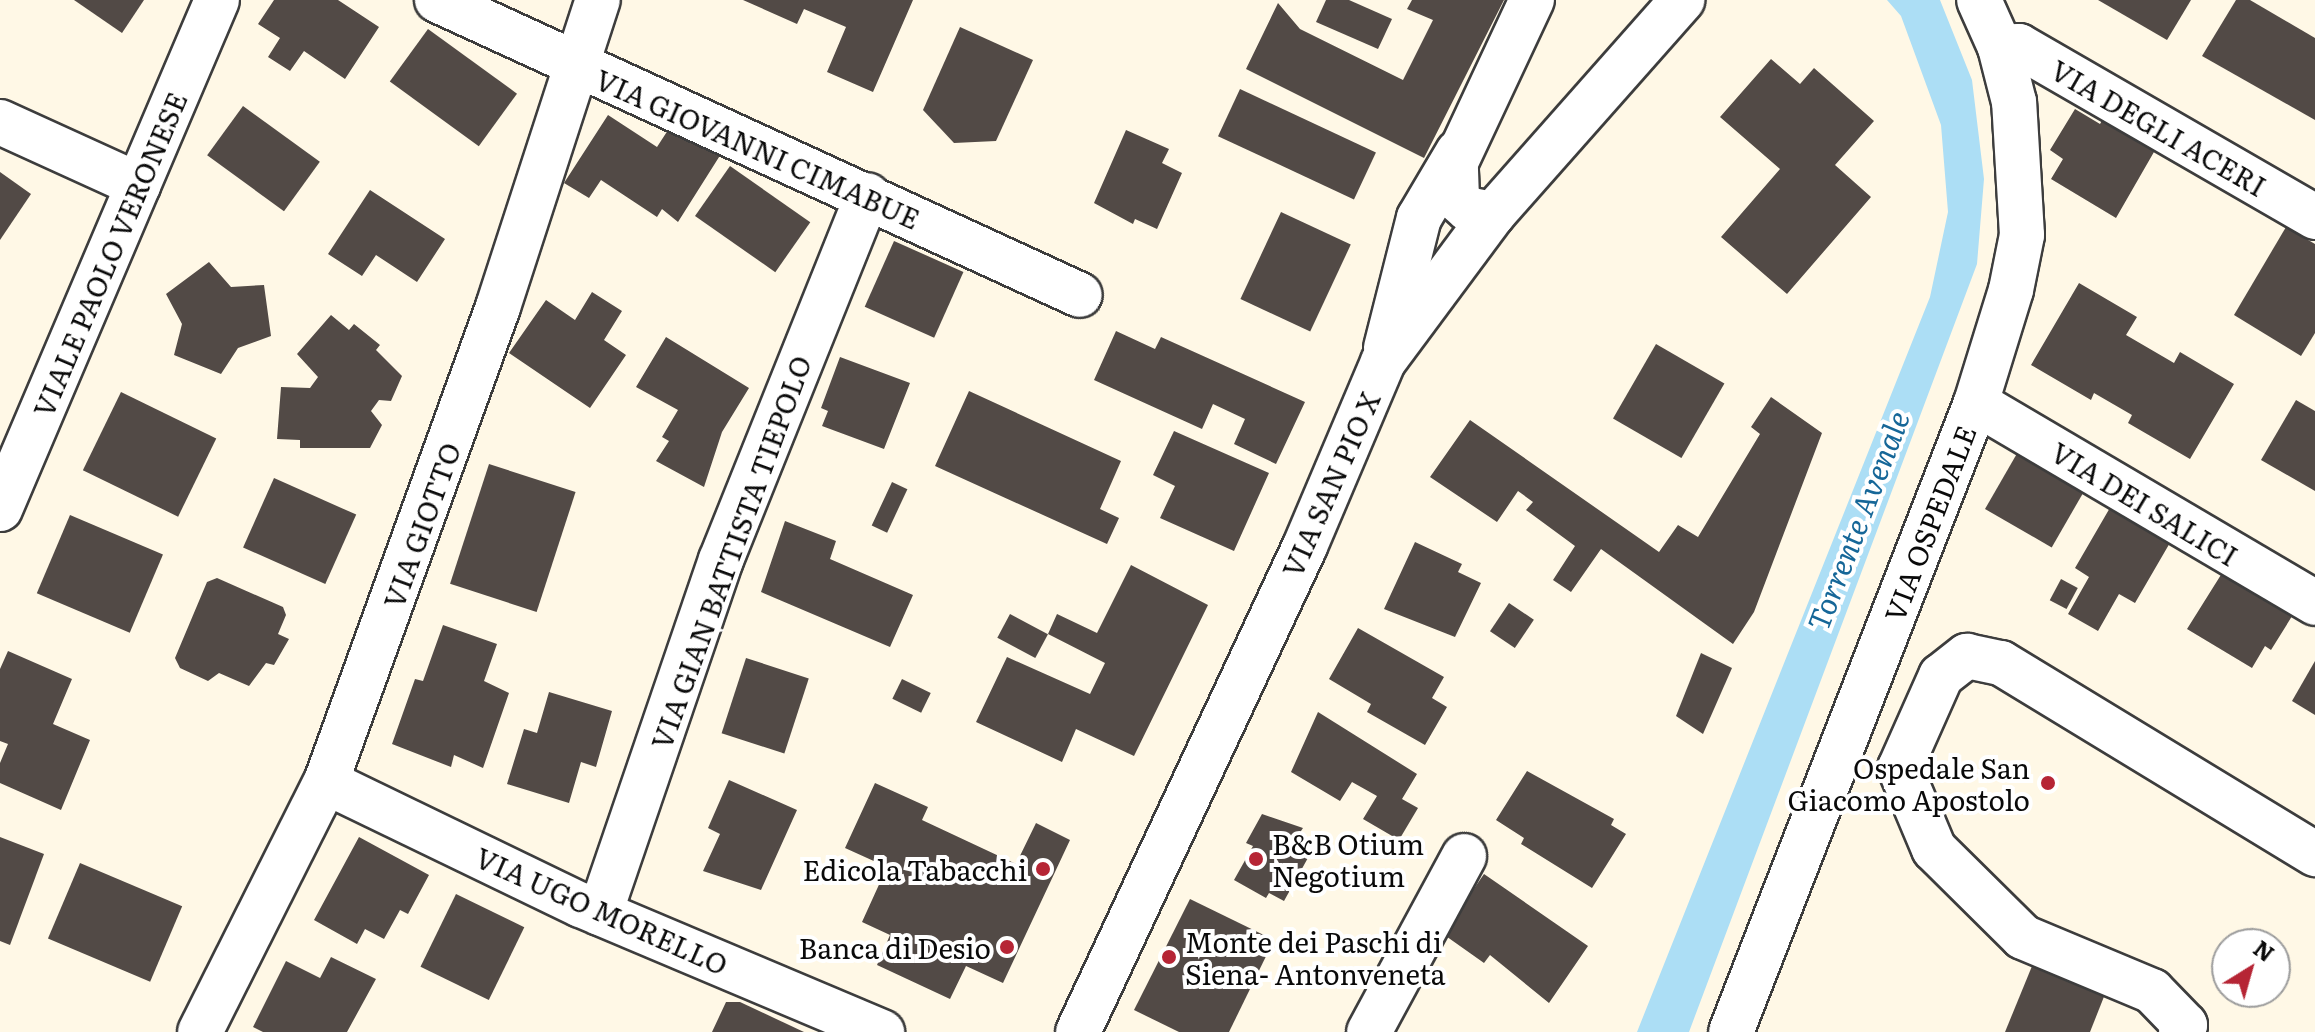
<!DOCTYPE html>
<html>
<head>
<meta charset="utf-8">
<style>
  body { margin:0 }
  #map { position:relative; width:2315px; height:1032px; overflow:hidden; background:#fff8e6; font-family:Literata,serif }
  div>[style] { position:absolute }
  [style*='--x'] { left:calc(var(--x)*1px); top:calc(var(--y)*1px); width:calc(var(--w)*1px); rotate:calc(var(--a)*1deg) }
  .water>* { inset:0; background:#acdef5 }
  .building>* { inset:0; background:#524a46; transform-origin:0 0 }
  .roads { filter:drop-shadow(2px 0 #3d3d3d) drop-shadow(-2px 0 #3d3d3d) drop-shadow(0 2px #3d3d3d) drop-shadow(0 -2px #3d3d3d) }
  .minor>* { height:44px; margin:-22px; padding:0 22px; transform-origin:22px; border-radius:22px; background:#fff }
  .dots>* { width:22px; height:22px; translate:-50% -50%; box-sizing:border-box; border:4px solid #fff; border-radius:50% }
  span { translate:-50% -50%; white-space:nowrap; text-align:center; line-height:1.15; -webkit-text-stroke:8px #fff; paint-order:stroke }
  .street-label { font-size:28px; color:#0a0a0a }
  .poi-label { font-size:28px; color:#0a0a0a }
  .right { translate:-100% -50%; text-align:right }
  .left { translate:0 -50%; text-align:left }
  .water-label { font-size:30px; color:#166798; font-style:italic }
  .north { position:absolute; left:2211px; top:928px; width:80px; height:80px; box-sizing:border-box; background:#fff; border:2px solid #9d9d9d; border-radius:50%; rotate:37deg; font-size:22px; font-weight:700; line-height:32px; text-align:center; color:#0a0a0a }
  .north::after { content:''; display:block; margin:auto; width:28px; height:36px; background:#b62535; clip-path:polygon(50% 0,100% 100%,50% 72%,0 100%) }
</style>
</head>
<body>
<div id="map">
  <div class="water">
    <i style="clip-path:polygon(1887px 0,1940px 0,1972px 80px,1984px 179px,1977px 264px,1689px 1032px,1637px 1032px,1930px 297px,1948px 212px,1941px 125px,1901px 16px)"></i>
  </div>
  <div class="building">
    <i style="clip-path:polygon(74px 0,144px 0,122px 33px)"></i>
    <i style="clip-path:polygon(274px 0,338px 0,379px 27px,345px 79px,304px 51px,290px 71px,268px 57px,280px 38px,258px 24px)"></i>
    <i style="clip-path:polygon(743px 0,913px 0,873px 92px,827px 72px,846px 27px,804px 9px,797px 24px)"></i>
    <i style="clip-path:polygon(1326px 0,1349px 0,1392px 19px,1378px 49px,1316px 22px)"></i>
    <i style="clip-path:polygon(1412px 0,1504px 0,1424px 158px,1246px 69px,1278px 3px,1300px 29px,1403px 80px,1433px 20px,1407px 9px)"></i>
    <i style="clip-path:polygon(2098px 0,2191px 0,2167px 40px)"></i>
    <i style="clip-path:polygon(2236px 0,2250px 0,2315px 38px,2315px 120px,2202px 56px)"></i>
    <i style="clip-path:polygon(960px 27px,1033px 60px,996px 141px,954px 143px,923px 110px)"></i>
    <i style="left:428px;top:29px;width:110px;height:65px;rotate:36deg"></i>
    <i style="clip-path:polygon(1771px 59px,1800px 84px,1814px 68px,1874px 121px,1835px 165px,1871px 197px,1787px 294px,1721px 237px,1780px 169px,1720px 117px)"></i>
    <i style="left:1240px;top:89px;width:150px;height:52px;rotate:25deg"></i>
    <i style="left:243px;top:106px;width:95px;height:61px;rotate:36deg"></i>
    <i style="clip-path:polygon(2075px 109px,2100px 124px,2106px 114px,2158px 145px,2116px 218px,2051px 179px,2063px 159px,2050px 150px)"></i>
    <i style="clip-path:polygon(608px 115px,657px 147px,670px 127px,703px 147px,710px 136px,726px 146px,678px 222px,662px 209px,657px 217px,601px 180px,589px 198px,564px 183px)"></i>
    <i style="clip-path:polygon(1126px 130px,1169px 149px,1162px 163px,1182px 173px,1157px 229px,1135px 219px,1133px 224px,1094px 203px)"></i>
    <i style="left:730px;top:166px;width:98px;height:61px;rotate:35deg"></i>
    <i style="clip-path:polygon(0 172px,31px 194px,0 240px)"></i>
    <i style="clip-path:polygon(370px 190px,445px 239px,417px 282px,376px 255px,362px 276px,328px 254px)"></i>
    <i style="left:1281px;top:212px;width:77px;height:96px;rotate:25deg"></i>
    <i style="clip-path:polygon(2286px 227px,2315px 244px,2315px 333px,2301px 356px,2234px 315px)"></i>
    <i style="left:894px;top:241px;width:76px;height:72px;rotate:24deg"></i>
    <i style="clip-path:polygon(209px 262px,231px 287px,264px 285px,271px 336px,238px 348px,221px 374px,174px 355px,182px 324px,166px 294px)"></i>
    <i style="clip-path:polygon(2079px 283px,2137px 317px,2126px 335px,2174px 363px,2180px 352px,2234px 384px,2190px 459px,2128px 423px,2132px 415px,2094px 393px,2091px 400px,2031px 365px)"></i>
    <i style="clip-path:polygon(592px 292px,622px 311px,604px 340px,626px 355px,590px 408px,509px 353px,546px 300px,575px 320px)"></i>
    <i style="clip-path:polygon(331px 315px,349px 330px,354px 324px,380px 345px,376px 350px,402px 376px,391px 401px,379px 400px,371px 411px,382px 425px,370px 448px,300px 448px,300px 440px,277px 439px,281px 387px,310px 388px,318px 377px,297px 354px)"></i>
    <i style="clip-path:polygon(1116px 331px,1155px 349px,1161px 337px,1305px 402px,1276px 464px,1234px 444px,1245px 419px,1213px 404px,1202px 429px,1094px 380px)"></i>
    <i style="clip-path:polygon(666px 337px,749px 388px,722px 432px,704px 487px,656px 461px,669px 441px,662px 437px,678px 410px,636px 387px)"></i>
    <i style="left:1656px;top:344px;width:79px;height:86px;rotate:30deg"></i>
    <i style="clip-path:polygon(840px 357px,910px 383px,884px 449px,822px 426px,828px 411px,821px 408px)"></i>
    <i style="clip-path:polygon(969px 391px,1121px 461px,1100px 509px,1119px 518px,1107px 544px,935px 466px)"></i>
    <i style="left:121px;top:392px;width:106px;height:87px;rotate:26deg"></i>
    <i style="clip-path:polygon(1771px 397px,1822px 433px,1754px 612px,1733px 644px,1601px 549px,1571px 592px,1553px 580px,1575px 546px,1526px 510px,1533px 502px,1518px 491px,1497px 522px,1430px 477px,1470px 420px,1659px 552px,1678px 525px,1698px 537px,1760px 434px,1751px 427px)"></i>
    <i style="clip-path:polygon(2296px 400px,2315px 411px,2315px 491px,2261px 460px)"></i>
    <i style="clip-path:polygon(1174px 431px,1269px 473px,1234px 551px,1160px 518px,1175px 486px,1153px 475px)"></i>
    <i style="left:2019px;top:450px;width:77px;height:68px;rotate:30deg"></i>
    <i style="left:489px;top:464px;width:91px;height:126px;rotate:18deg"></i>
    <i style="left:274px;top:478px;width:90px;height:76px;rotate:24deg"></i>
    <i style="left:892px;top:482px;width:17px;height:48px;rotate:25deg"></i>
    <i style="clip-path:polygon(2111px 506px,2171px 541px,2135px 603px,2119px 594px,2098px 631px,2068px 614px,2089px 577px,2075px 568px)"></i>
    <i style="left:70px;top:515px;width:101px;height:85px;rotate:23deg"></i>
    <i style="clip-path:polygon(785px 521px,836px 541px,830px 559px,913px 595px,890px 647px,761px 592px)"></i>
    <i style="clip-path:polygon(1415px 542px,1462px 564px,1458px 572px,1481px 583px,1455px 637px,1384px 609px)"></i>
    <i style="clip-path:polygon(1131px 565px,1208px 605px,1134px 756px,1076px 729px,1062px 762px,976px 722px,1007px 657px,1090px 694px,1105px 663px,1048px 634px,1057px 614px,1097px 633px)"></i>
    <i style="clip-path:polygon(2224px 570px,2294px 613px,2271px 650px,2265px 646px,2252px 668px,2187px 629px)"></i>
    <i style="clip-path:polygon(217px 578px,283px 607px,286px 615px,278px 634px,289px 639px,274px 665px,266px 663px,249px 686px,219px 673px,208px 681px,180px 668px,175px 658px,207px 582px)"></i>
    <i style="left:2061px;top:579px;width:19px;height:24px;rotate:28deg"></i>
    <i style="left:1509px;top:603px;width:30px;height:34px;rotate:34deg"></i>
    <i style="left:1010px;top:614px;width:43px;height:27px;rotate:28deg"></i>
    <i style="clip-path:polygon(443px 625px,497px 644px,484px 681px,509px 693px,483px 768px,454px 755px,451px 767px,392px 744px,415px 679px,423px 681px)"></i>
    <i style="clip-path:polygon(1358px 628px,1444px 677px,1432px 698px,1447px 707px,1425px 745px,1367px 712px,1371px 704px,1329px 679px)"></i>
    <i style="clip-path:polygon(8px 651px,72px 679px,53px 724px,90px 740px,61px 810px,0 783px,0 763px,8px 744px,0 741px,0 669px)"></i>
    <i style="clip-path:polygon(1701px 653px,1732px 668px,1703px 734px,1676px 716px)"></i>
    <i style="left:746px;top:658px;width:66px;height:79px;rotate:18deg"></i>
    <i style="clip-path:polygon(2315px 661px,2315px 715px,2292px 701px)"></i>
    <i style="left:902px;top:679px;width:32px;height:22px;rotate:26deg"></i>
    <i style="clip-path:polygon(549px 692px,612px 711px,596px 767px,581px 762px,569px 803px,507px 784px,524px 729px,537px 733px)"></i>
    <i style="clip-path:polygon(1318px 712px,1417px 774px,1402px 799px,1418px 808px,1399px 840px,1363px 819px,1377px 796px,1352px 782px,1340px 801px,1291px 772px)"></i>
    <i style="clip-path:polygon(1527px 771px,1614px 819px,1611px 825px,1626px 834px,1592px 888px,1521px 844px,1524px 838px,1496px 820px)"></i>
    <i style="clip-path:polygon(729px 780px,797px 810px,761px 890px,703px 871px,720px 834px,708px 828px)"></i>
    <i style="clip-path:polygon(875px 783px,928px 807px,922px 820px,1016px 864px,1036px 823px,1070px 840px,1003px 983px,966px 966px,950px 999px,877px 965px,890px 935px,862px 922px,887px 867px,845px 848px)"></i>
    <i style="clip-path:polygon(1262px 814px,1303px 828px,1297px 837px,1314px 847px,1284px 901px,1269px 893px,1266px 898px,1234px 880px,1253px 846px,1246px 843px)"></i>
    <i style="clip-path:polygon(0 837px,44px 854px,10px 945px,0 941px)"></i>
    <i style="clip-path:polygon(359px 837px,429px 875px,408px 914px,400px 910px,384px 939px,365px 929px,357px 944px,314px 920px)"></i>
    <i style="left:80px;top:863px;width:111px;height:82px;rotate:23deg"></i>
    <i style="clip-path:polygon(1484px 874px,1588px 946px,1549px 1003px,1490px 955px,1484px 963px,1443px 934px)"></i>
    <i style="left:456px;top:894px;width:76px;height:81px;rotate:26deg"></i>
    <i style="clip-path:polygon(1190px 899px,1274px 940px,1229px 1032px,1179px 1032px,1134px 1010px)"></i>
    <i style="clip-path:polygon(2037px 954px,2109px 984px,2090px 1032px,2005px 1032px)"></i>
    <i style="clip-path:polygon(331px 957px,376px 979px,347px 1032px,263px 1032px,253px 1027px,286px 961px,320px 978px)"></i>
    <i style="clip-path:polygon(726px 1002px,740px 1002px,804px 1032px,712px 1032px)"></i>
  </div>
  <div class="roads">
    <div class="minor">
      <i style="--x:437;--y:0;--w:707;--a:24.65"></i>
      <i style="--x:2000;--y:47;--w:19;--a:-3"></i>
      <i style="--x:2019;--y:46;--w:342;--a:30"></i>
      <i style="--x:0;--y:122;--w:152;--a:24.5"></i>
      <i style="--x:1493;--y:214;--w:25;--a:-169"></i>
      <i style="--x:1468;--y:209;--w:15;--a:-138"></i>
      <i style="--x:1457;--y:199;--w:37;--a:-92"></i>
      <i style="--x:1456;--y:162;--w:179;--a:-64.9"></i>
      <i style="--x:1386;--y:348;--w:134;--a:-75.8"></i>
      <i style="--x:1419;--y:218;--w:77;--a:-59.4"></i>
      <i style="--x:1976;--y:403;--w:394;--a:30.5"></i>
      <i style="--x:0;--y:509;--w:553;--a:-66.91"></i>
      <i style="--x:326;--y:782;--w:283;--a:25.8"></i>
      <i style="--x:581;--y:905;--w:327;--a:22.9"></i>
      <i style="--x:600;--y:913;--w:373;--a:-71.1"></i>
      <i style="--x:721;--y:560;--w:393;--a:-68.1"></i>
      <i style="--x:200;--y:1032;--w:280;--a:-63.3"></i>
      <i style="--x:326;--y:782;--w:505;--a:-70.09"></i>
      <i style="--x:498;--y:307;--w:323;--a:-72"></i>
      <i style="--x:1078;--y:1032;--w:536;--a:-64.96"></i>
      <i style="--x:1305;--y:546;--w:200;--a:-67"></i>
      <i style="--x:1383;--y:362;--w:184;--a:-53.4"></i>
      <i style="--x:1493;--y:214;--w:286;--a:-48.5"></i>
      <i style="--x:1369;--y:1032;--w:200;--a:-61.6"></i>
      <i style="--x:1731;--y:1032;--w:675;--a:-68.72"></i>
      <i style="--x:1976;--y:403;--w:118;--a:-72.8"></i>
      <i style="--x:2011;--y:290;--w:56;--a:-78.7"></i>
      <i style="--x:2022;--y:235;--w:133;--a:-93.4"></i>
      <i style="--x:2014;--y:102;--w:57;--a:-104.3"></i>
      <i style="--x:2000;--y:47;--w:51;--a:-114.1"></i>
      <i style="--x:2181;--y:1032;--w:8;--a:-60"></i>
      <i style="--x:2185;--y:1025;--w:47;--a:-134.1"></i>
      <i style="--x:2152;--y:991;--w:140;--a:-157.3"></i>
      <i style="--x:2023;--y:937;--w:125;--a:-135.3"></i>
      <i style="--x:1934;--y:849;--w:88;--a:-112.8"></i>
      <i style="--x:1900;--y:768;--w:101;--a:-66"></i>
      <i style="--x:1941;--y:676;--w:33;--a:-38"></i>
      <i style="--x:1967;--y:656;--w:35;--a:12"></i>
      <i style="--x:2001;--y:663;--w:368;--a:31.3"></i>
    </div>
  </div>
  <div class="dots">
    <i style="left:2048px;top:783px;background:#b62535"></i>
    <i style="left:1256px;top:859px;background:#b62535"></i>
    <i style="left:1043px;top:869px;background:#b62535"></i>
    <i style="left:1007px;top:947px;background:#b62535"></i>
    <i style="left:1169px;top:957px;background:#b62535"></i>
  </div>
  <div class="street-label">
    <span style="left:2159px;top:127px;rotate:30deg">VIA DEGLI ACERI</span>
    <span style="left:758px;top:148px;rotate:24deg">VIA GIOVANNI CIMABUE</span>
    <span style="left:109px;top:254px;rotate:-67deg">VIALE PAOLO VERONESE</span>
    <span style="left:1330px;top:484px;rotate:-66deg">VIA SAN PIO X</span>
    <span style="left:2145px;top:503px;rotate:31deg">VIA DEI SALICI</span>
    <span style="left:1929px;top:523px;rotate:-69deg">VIA OSPEDALE</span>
    <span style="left:421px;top:525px;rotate:-70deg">VIA GIOTTO</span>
    <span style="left:730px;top:552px;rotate:-70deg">VIA GIAN BATTISTA TIEPOLO</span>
    <span style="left:602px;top:910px;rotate:24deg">VIA UGO MORELLO</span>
  </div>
  <div class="poi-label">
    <span class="right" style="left:2030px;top:783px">Ospedale San<br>Giacomo Apostolo</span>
    <span class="left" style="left:1272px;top:859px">B&amp;B Otium<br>Negotium</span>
    <span class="right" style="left:1027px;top:869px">Edicola Tabacchi</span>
    <span class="left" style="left:1185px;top:957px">Monte dei Paschi di<br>Siena- Antonveneta</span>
    <span class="right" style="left:991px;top:947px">Banca di Desio</span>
  </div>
  <div class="water-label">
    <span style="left:1857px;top:520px;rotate:-69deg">Torrente Avenale</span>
  </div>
  <div class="north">N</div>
</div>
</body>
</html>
